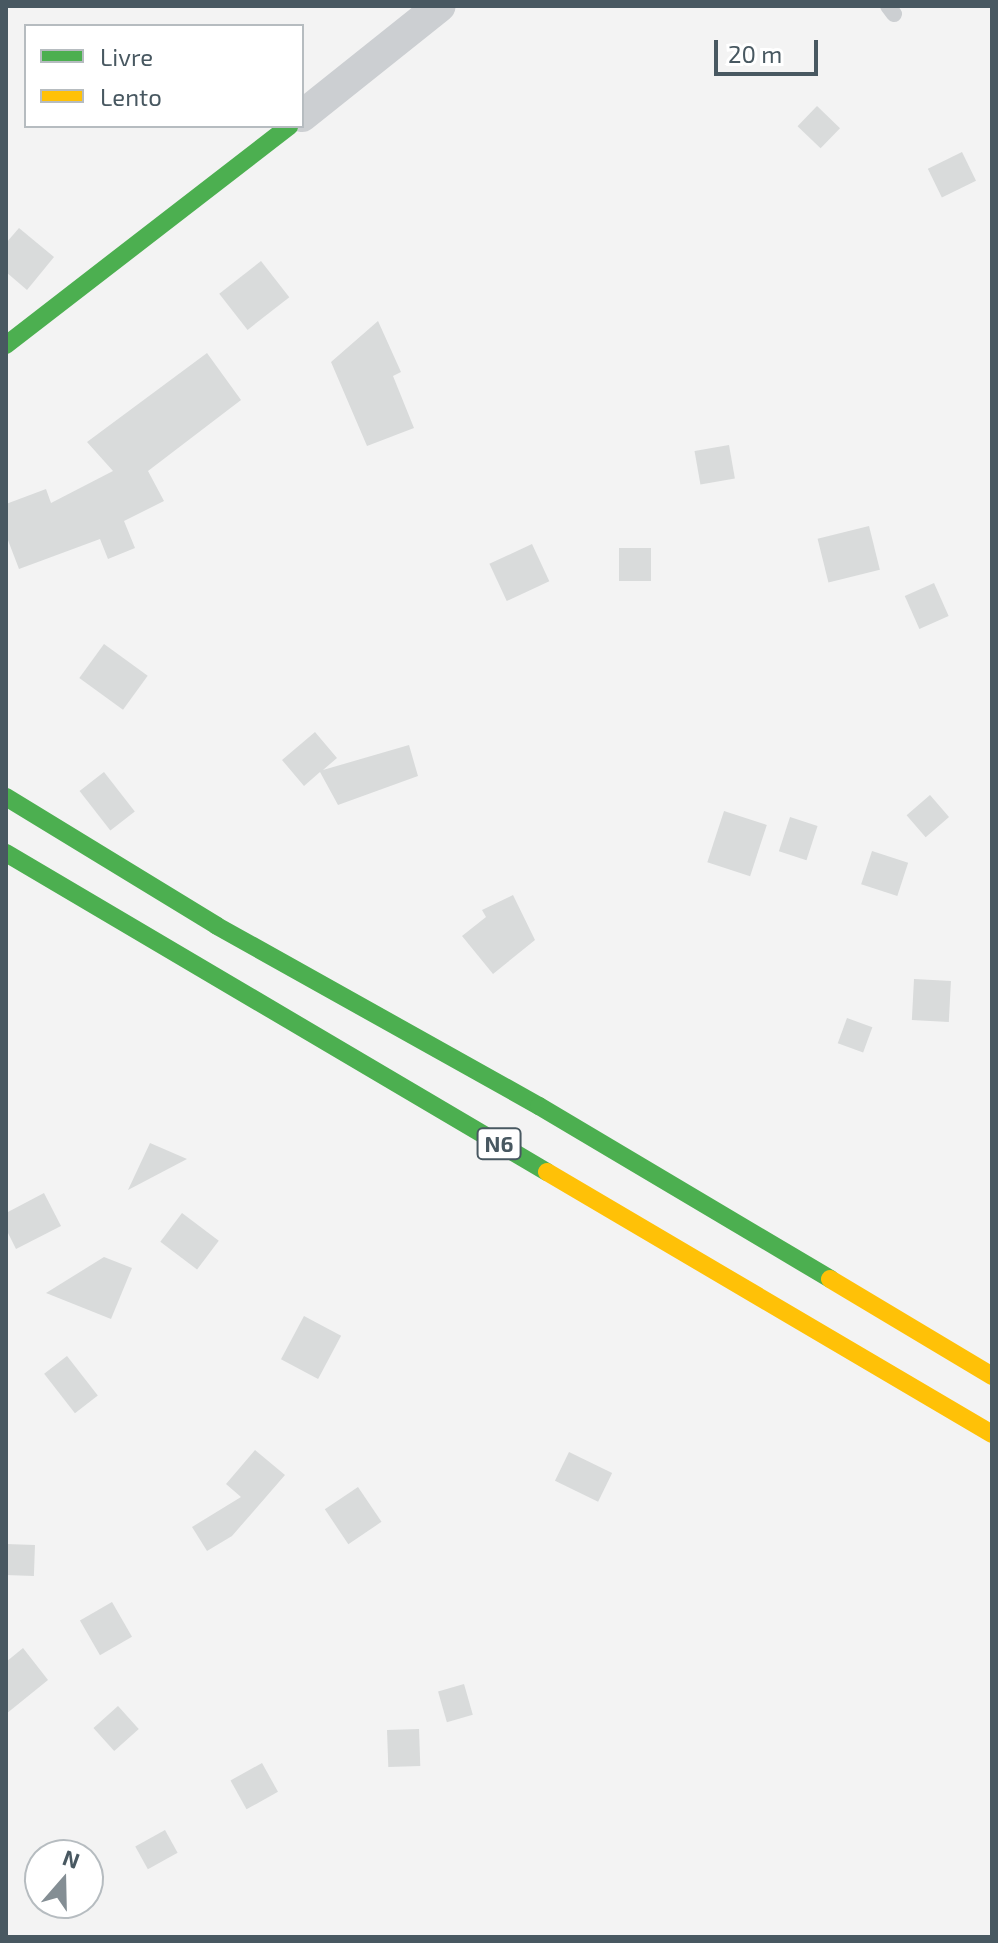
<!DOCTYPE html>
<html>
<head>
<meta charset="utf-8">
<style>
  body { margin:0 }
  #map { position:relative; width:998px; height:1943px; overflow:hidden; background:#f3f3f3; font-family:"Exo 2",sans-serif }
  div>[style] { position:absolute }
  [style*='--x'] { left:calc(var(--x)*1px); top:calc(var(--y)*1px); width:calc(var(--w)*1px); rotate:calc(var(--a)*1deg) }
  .building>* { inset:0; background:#d9dbdb; transform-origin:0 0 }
  .lane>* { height:16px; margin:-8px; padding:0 8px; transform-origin:8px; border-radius:8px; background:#cccfd2 }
  .street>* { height:32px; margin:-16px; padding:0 16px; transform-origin:16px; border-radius:16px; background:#cccfd2 }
  .fast>* { height:18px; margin:-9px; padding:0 9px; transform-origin:9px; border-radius:9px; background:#4caf50 }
  .slow>* { height:18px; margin:-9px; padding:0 9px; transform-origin:9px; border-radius:9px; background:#ffc107 }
  span { translate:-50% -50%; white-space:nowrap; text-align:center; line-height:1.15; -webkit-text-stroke:6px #fff; paint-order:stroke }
  .shield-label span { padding:2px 6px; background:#fff; border:2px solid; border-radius:6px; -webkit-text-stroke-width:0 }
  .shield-label { font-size:22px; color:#485861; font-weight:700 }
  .frame { position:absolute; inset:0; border:8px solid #485861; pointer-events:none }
  .legend { position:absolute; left:24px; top:24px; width:280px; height:104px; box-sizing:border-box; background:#fff; border:2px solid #b6bcc0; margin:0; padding:10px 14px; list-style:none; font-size:24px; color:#485861 }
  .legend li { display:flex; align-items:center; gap:16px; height:40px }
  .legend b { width:40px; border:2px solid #b6bcc0 }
  .north { position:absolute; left:24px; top:1839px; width:80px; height:80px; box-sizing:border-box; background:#fff; border:2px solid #b6bcc0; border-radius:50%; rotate:20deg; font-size:22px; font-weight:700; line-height:32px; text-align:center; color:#485861 }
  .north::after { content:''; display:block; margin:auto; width:28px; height:36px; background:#848e94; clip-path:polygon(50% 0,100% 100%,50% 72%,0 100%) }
  .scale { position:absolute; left:714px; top:40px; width:104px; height:36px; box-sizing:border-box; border:4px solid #485861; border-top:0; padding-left:10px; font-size:24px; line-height:28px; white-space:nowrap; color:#485861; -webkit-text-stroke:6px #fff; paint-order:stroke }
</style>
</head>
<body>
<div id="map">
  <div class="building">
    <i style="left:817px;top:106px;width:32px;height:28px;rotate:44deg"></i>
    <i style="left:962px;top:152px;width:32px;height:38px;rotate:64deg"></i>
    <i style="clip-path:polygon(19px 228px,54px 257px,27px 290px,6px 272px,6px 243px)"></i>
    <i style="left:261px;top:261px;width:46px;height:53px;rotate:52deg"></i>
    <i style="clip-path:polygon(378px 321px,401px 372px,393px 376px,414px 428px,367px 446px,331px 362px)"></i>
    <i style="clip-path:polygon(207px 353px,241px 400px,148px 471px,164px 501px,124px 521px,135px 548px,108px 559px,100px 539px,19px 569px,6px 535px,6px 504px,46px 489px,51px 503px,113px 471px,87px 442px)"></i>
    <i style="left:729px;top:445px;width:34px;height:35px;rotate:80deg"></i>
    <i style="left:869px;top:526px;width:45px;height:53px;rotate:76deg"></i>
    <i style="left:532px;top:544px;width:41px;height:47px;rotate:65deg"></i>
    <i style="left:619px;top:548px;width:32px;height:33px"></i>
    <i style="left:934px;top:583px;width:36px;height:32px;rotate:66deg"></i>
    <i style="left:104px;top:644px;width:54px;height:42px;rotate:36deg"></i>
    <i style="clip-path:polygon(315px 732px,337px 758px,323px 770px,409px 745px,418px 776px,338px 805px,320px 772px,304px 786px,282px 760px)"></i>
    <i style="left:104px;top:772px;width:50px;height:31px;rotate:52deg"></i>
    <i style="left:930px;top:795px;width:29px;height:31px;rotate:49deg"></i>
    <i style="left:724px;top:811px;width:45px;height:54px;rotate:18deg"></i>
    <i style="left:790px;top:817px;width:29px;height:36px;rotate:18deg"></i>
    <i style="left:872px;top:851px;width:38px;height:35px;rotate:18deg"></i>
    <i style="clip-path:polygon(513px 895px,535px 940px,493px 974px,462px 936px,486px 917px,482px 910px)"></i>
    <i style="left:914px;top:979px;width:37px;height:41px;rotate:3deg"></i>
    <i style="left:847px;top:1018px;width:27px;height:27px;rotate:20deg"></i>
    <i style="clip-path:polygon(150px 1143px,187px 1159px,128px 1190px)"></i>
    <i style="clip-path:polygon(44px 1193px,61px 1226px,16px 1249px,6px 1229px,6px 1213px)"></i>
    <i style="left:182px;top:1213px;width:46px;height:36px;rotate:37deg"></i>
    <i style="clip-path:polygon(104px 1257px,132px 1268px,111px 1319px,46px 1293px)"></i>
    <i style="left:304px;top:1316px;width:42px;height:49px;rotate:28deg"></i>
    <i style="left:67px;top:1356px;width:50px;height:29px;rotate:52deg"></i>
    <i style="clip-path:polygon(255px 1450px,285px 1475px,232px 1536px,207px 1551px,192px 1527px,241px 1497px,226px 1484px)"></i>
    <i style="left:569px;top:1452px;width:48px;height:32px;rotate:26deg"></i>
    <i style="left:358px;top:1487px;width:42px;height:40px;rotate:56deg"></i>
    <i style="left:6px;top:1544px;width:29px;height:31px;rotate:2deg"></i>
    <i style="left:112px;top:1602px;width:40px;height:37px;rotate:60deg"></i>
    <i style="clip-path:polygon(23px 1648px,48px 1680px,6px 1714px,6px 1662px)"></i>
    <i style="left:464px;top:1684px;width:32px;height:27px;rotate:74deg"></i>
    <i style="left:118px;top:1706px;width:31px;height:33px;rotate:48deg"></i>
    <i style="left:419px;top:1729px;width:37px;height:32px;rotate:88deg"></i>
    <i style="left:262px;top:1763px;width:33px;height:36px;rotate:61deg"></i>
    <i style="left:165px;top:1830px;width:26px;height:34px;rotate:61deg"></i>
  </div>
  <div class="lane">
    <i style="--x:888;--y:6;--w:10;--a:53"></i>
  </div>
  <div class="street">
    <i style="--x:302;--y:116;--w:176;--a:-38.6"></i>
  </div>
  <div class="fast">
    <i style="--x:6;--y:345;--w:358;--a:-37.7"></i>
    <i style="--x:6;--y:797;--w:247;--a:31.4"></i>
    <i style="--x:217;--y:926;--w:369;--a:29.2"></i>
    <i style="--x:539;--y:1106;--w:339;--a:30.7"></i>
    <i style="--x:6;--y:853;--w:628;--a:30.53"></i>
  </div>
  <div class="slow">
    <i style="--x:547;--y:1172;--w:516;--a:30.49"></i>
    <i style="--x:830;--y:1279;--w:189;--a:30.9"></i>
  </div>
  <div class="shield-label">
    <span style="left:499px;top:1144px">N6</span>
  </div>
  <div class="frame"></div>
  <ul class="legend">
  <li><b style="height:10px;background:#4caf50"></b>Livre</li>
  <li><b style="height:10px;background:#ffc107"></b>Lento</li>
  </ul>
  <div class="north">N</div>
  <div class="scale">20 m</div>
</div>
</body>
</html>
